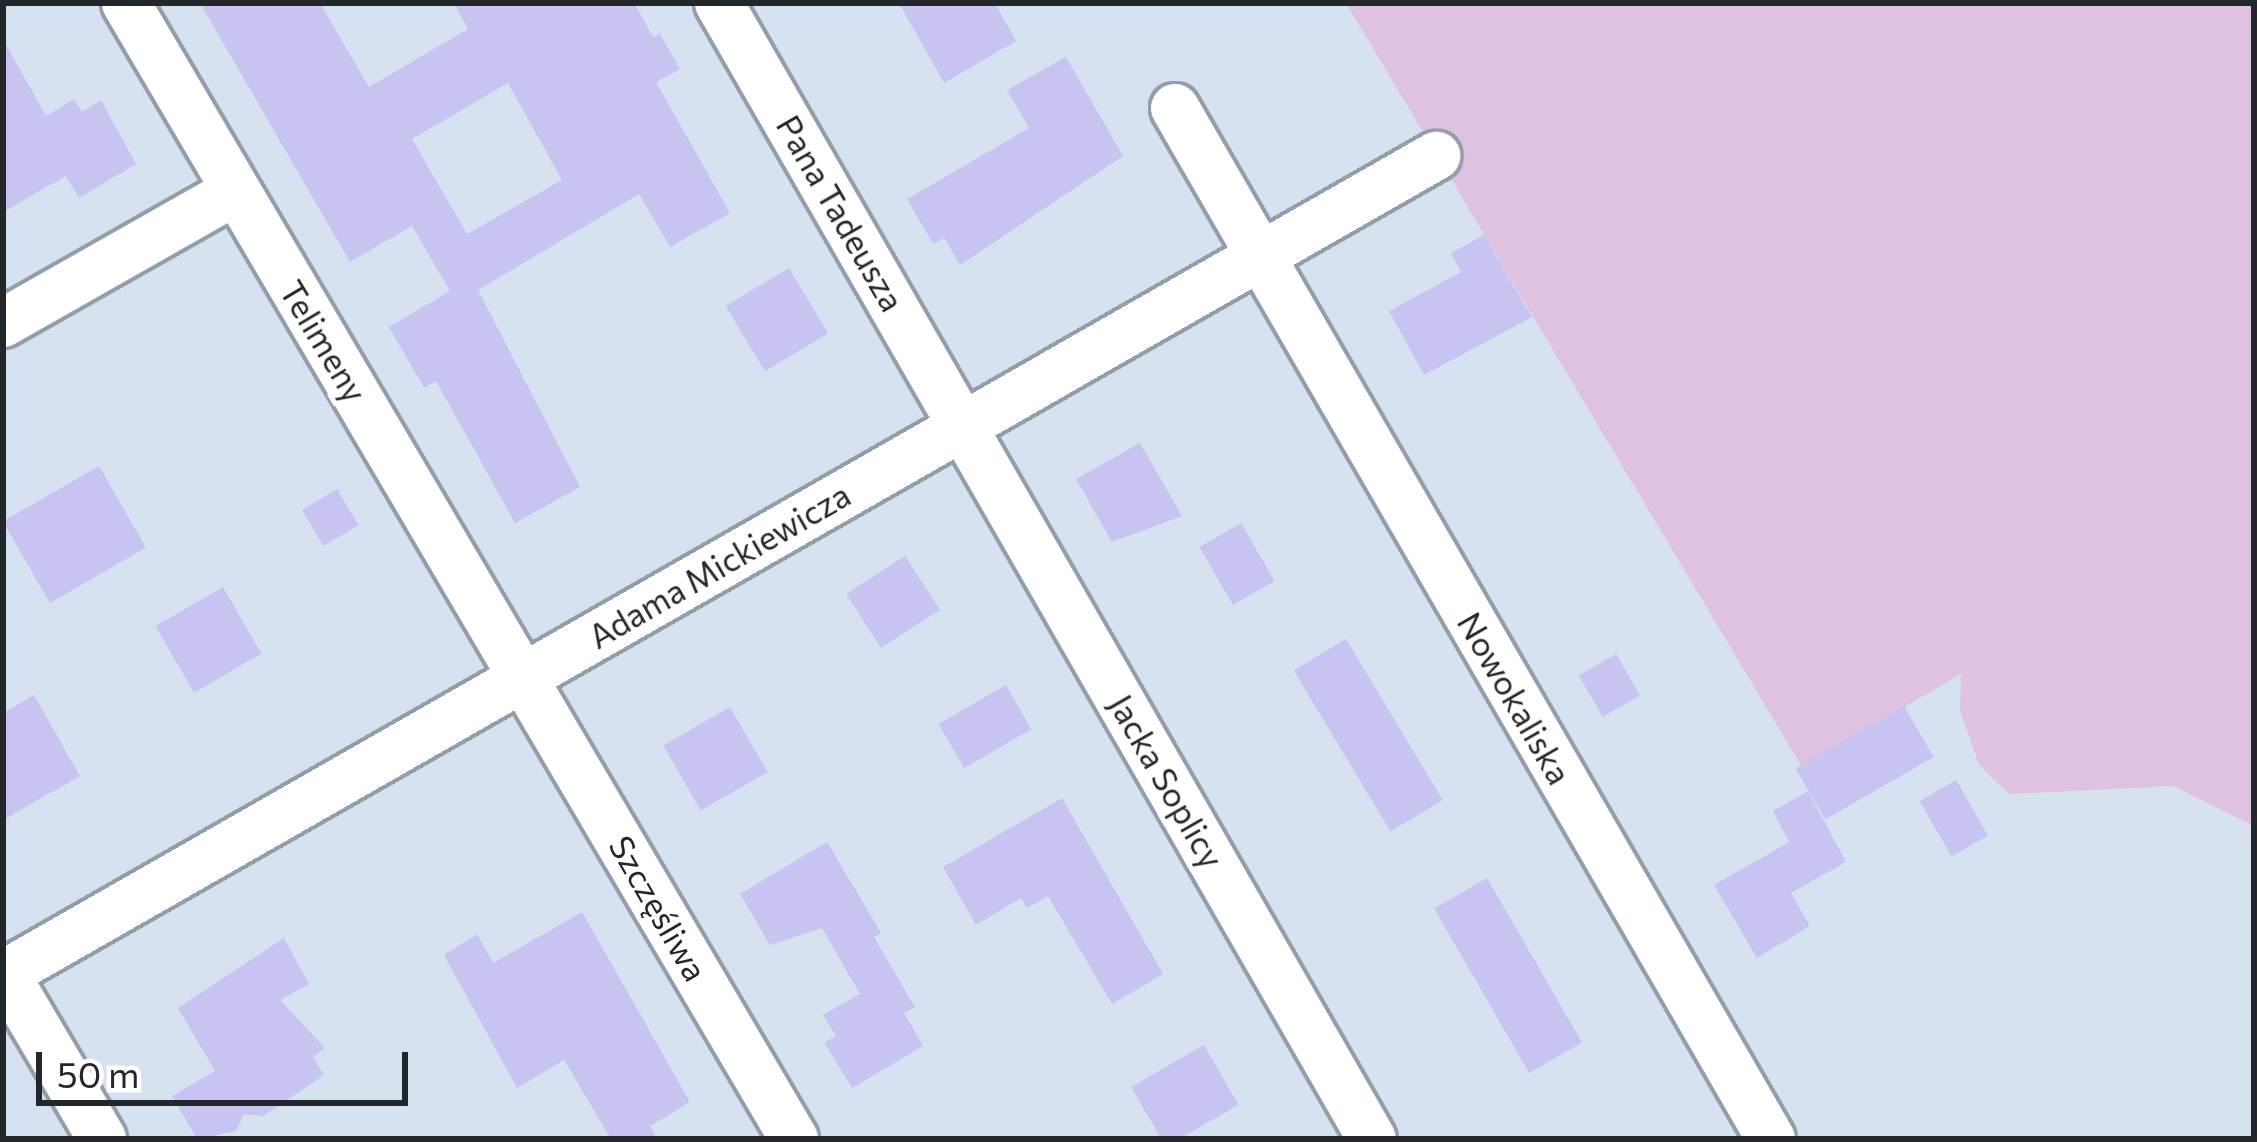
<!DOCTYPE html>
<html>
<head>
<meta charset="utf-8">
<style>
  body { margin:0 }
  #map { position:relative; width:2257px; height:1142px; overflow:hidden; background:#d7e2f0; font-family:Commissioner,sans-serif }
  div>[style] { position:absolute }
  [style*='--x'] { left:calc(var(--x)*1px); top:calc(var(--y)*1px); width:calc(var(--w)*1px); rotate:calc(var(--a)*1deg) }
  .green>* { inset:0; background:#dfc1e1 }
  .building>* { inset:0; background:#c7c4f2; transform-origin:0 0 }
  .roads { filter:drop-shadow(3px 0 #949eab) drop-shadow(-3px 0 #949eab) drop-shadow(0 3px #949eab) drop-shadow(0 -3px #949eab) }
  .minor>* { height:48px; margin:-24px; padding:0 24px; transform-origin:24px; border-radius:24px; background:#fff }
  span { translate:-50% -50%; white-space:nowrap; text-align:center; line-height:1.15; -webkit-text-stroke:10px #fff; paint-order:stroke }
  .street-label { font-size:33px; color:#23272c }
  .frame { position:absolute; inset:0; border:6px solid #23272c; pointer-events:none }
  .scale { position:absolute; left:36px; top:1052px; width:372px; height:54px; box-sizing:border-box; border:6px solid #23272c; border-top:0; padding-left:15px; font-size:36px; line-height:42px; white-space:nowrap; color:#23272c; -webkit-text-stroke:9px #fff; paint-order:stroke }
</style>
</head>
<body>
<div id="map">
  <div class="green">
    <i style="clip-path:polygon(1346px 3px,2254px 3px,2254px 826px,2173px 786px,2009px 794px,1979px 765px,1960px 710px,1961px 674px,1802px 767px)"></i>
  </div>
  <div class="building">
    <i style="clip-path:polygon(evenodd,200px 3px,320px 3px,369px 87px,468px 29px,454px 3px,634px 3px,653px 37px,660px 34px,680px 69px,656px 82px,730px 213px,670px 247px,639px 194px,478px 290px,580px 487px,515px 523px,436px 381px,424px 388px,389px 327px,450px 291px,412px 226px,350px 262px,200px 3px,508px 83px,562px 180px,467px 234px,412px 139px,508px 83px)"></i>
    <i style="clip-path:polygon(899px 3px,995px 3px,1016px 41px,944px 83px)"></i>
    <i style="clip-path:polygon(3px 39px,46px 116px,74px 99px,82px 112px,101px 100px,136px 164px,79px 198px,66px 176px,3px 212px)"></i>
    <i style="clip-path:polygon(1066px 57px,1123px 156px,960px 265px,944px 238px,933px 244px,907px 199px,1029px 128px,1007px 90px)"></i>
    <i style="clip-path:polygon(1484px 235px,1532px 317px,1424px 375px,1389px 311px,1461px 272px,1451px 253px)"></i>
    <i style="left:789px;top:268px;width:76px;height:74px;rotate:59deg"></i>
    <i style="clip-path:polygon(1140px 443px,1182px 516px,1112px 542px,1076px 479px)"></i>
    <i style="left:99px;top:466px;width:94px;height:111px;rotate:60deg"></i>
    <i style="left:337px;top:489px;width:42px;height:41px;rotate:59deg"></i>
    <i style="left:1241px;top:523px;width:67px;height:48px;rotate:60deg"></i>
    <i style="left:905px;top:556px;width:64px;height:70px;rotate:57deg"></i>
    <i style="left:223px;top:587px;width:77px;height:78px;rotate:60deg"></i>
    <i style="left:1346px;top:639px;width:188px;height:61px;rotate:59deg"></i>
    <i style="left:1616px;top:654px;width:48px;height:43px;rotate:60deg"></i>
    <i style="left:1006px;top:685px;width:51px;height:78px;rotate:60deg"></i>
    <i style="clip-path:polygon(34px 695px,80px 776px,3px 820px,3px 713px)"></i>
    <i style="left:1904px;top:706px;width:59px;height:125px;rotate:60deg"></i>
    <i style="left:730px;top:707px;width:75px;height:77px;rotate:60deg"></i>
    <i style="left:1956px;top:780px;width:64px;height:42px;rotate:60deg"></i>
    <i style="clip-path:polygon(1808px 791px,1846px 862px,1791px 893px,1810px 926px,1757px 958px,1714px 885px,1789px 842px,1773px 811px)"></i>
    <i style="clip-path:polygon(1062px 798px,1163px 974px,1112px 1004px,1048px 896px,1027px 908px,1021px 898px,976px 925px,943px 867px)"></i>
    <i style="clip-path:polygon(827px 842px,881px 933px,874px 937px,915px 1007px,904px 1013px,923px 1046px,852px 1088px,824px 1042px,836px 1036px,823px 1015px,860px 994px,822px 928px,770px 945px,740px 894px)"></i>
    <i style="left:1487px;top:878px;width:190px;height:61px;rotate:60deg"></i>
    <i style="clip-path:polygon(582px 912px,690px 1102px,650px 1126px,657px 1139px,611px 1139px,564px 1060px,517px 1088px,444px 955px,477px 934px,493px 963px)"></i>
    <i style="clip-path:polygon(284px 938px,309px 984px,280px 1000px,325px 1048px,313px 1057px,324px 1075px,263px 1116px,244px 1114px,236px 1131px,197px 1139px,172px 1096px,215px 1071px,178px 1008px)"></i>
    <i style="left:1204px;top:1045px;width:69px;height:84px;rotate:60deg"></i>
  </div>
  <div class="roads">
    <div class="minor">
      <i style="--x:126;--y:3;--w:1318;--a:59.54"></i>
      <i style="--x:719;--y:3;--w:1310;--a:60.11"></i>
      <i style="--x:1175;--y:108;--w:1191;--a:59.97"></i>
      <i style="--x:3;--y:323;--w:267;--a:-29.6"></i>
      <i style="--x:5;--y:974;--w:191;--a:59.5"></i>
      <i style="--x:3;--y:975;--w:1651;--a:-29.75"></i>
    </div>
  </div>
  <div class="street-label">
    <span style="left:841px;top:213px;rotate:60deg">Pana Tadeusza</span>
    <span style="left:324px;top:341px;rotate:59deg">Telimeny</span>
    <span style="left:719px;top:565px;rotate:-30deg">Adama Mickiewicza</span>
    <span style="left:1515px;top:698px;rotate:60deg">Nowokaliska</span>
    <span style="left:1167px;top:781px;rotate:60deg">Jacka Soplicy</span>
    <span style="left:659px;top:908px;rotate:60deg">Szczęśliwa</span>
  </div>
  <div class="frame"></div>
  <div class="scale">50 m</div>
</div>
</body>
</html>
